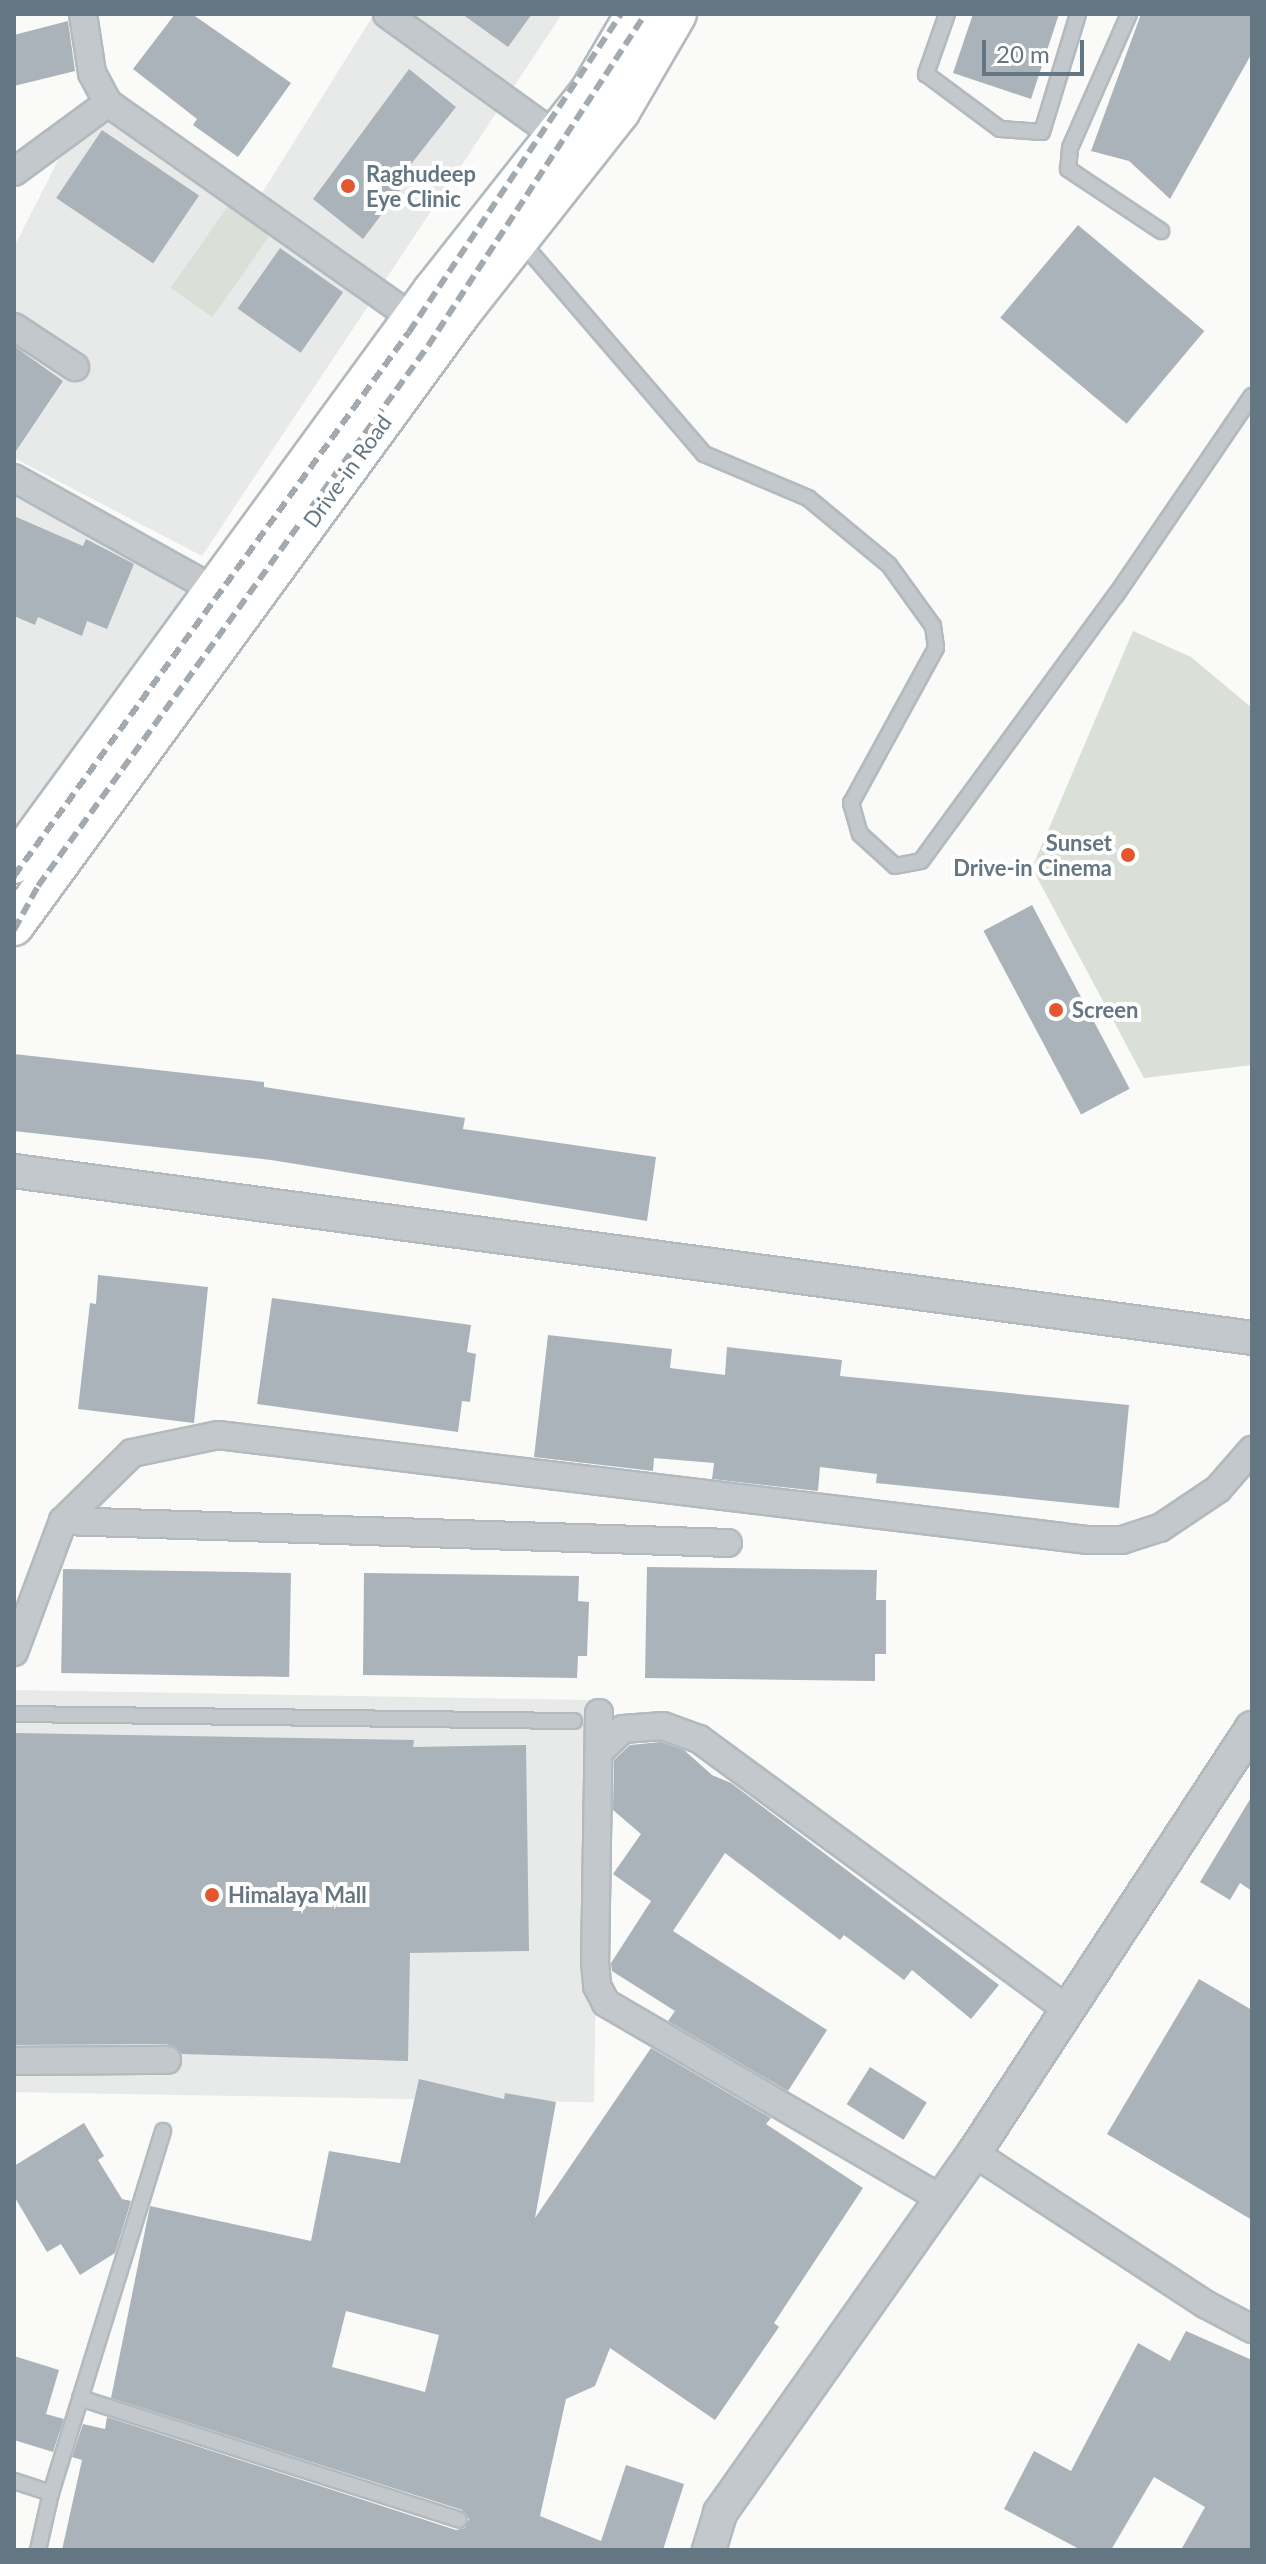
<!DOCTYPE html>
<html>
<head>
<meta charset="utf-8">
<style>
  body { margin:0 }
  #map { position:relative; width:1266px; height:2564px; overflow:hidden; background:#fafaf8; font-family:Lato,sans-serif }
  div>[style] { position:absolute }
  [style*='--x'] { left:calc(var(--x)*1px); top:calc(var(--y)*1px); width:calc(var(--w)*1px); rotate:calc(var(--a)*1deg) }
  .built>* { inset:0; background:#e8e9e9; transform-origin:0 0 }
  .green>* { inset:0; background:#dadfd7; transform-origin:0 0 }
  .building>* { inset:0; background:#aab3b9; transform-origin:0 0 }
  .roads { filter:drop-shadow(2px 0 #b3babf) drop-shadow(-2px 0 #b3babf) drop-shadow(0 2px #b3babf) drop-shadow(0 -2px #b3babf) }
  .service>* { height:14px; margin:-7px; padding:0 7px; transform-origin:7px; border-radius:7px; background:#c3c8cc }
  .minor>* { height:26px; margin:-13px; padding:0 13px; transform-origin:13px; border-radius:13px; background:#c3c8cc }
  .tertiary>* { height:32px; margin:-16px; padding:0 16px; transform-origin:16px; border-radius:16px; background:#c3c8cc }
  .secondary>* { height:38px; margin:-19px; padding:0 19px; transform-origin:19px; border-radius:19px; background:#fff }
  .rail>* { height:6px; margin-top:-3px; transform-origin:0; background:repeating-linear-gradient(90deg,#a2aab0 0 12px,transparent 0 18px) }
  .dots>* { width:22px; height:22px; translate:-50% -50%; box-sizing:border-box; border:4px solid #fff; border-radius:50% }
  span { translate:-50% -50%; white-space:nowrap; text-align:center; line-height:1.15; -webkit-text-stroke:8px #fff; paint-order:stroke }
  .poi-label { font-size:22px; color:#657683; font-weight:700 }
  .left { translate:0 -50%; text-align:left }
  .right { translate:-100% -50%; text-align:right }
  .street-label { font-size:22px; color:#657683 }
  .frame { position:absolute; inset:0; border:16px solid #657683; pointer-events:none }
  .scale { position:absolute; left:982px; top:40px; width:102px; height:36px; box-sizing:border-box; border:4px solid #657683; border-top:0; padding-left:10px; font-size:24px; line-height:28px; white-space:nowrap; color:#657683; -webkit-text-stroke:6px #fff; paint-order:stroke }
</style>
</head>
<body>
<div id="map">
  <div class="built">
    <i style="clip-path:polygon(374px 14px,562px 14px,202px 556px,14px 458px,14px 247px,93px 92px,262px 193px)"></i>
    <i style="clip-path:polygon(14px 494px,200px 587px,14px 830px)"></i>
    <i style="left:14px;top:1690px;width:587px;height:402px;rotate:1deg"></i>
  </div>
  <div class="green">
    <i style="left:228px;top:206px;width:51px;height:100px;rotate:35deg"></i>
    <i style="clip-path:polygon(1133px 631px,1191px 657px,1252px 708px,1252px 1065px,1144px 1078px,1032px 868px)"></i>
  </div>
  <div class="building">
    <i style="clip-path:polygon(175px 14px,192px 14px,291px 83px,238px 157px,193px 125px,197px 119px,133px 69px)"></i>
    <i style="clip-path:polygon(462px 14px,532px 14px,508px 47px)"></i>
    <i style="clip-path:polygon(973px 14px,1059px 14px,1031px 99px,953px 73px)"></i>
    <i style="clip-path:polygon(1141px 14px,1252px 14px,1252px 53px,1170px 199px,1129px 161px,1091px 151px)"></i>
    <i style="clip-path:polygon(68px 21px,75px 71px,14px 86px,14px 35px)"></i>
    <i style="clip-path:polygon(409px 69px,456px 107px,400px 178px,406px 182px,363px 239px,313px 199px)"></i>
    <i style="left:102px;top:130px;width:117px;height:82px;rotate:34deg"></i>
    <i style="left:1078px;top:225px;width:165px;height:121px;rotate:40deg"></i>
    <i style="left:280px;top:248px;width:77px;height:74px;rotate:35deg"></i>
    <i style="clip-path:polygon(14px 346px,63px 381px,14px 454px)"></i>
    <i style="clip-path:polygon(14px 516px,83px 546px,86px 539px,134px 564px,107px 629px,87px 621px,82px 636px,38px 617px,35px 625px,14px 616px)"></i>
    <i style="left:1032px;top:905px;width:208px;height:55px;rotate:62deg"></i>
    <i style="clip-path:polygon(14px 1054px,264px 1082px,264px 1087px,465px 1118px,463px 1129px,656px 1157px,647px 1221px,271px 1160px,14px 1131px)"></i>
    <i style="clip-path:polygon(98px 1275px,208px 1287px,194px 1423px,78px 1409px,90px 1303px,96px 1304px)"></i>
    <i style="clip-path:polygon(272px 1298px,471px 1325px,467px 1352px,476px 1354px,470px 1402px,462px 1401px,458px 1432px,257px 1404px)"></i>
    <i style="clip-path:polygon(548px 1335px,672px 1349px,670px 1368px,725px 1375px,727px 1347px,842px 1360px,840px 1376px,1129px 1405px,1119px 1508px,876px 1483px,877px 1474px,820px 1467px,818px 1491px,712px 1479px,714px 1463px,654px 1458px,653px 1471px,534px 1457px)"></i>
    <i style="clip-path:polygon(647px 1567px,877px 1570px,876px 1600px,886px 1600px,886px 1654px,875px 1654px,875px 1681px,645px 1678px)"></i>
    <i style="left:63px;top:1569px;width:228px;height:104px;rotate:1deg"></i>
    <i style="clip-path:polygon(364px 1573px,579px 1576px,578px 1601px,589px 1602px,587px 1656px,578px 1656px,577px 1678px,363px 1675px)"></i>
    <i style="clip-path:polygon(14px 1733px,414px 1740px,413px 1747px,526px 1745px,529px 1951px,410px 1953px,408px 2061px,182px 2054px,167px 2044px,14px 2045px)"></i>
    <i style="clip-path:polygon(661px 1742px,684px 1750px,712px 1775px,731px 1783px,999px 1985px,971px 2019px,912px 1970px,904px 1980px,844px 1935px,840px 1940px,725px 1853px,673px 1931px,827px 2030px,788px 2091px,668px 2021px,675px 2011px,612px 1971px,611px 1963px,651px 1901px,613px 1874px,641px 1834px,613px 1810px,614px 1760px,630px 1745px)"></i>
    <i style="clip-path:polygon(1252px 1796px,1252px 1891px,1240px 1883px,1230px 1900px,1200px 1882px)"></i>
    <i style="clip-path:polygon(1199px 1979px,1252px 2010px,1252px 2220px,1107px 2134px)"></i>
    <i style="clip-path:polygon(evenodd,651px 2048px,771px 2118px,766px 2124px,863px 2188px,774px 2323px,779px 2327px,715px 2420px,610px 2348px,595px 2386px,566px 2399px,540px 2516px,601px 2541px,626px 2465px,684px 2484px,663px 2550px,62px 2550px,82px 2460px,72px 2457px,83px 2424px,105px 2429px,107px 2417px,456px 2530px,465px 2528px,469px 2519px,462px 2510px,111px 2398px,150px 2206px,311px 2241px,329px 2151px,400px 2163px,419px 2079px,504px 2099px,505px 2093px,556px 2102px,535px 2218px,651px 2048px,346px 2311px,439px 2335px,425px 2392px,332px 2367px,346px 2311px)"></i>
    <i style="left:870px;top:2067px;width:67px;height:44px;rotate:32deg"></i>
    <i style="clip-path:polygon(84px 2123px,104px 2156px,98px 2160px,122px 2199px,131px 2201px,115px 2253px,80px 2275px,61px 2244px,47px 2252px,14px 2196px,14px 2166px)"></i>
    <i style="clip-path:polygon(1186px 2331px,1252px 2360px,1252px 2550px,1181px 2550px,1205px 2507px,1154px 2477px,1111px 2550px,1081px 2550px,1004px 2509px,1034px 2451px,1071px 2471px,1138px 2343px,1170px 2361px)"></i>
    <i style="clip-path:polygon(14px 2356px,59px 2370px,46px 2414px,64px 2419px,53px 2452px,14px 2440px)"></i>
  </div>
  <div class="roads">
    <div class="service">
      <i style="--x:947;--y:14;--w:64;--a:109.3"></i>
      <i style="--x:926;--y:74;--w:92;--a:36.6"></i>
      <i style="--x:1000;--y:129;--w:42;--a:4.1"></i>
      <i style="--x:1042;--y:132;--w:123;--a:-73"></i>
      <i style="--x:1129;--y:14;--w:146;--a:113.8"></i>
      <i style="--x:1070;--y:148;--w:21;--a:95"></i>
      <i style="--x:1068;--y:169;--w:112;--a:33.7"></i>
      <i style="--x:520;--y:240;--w:282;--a:49.3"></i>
      <i style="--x:704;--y:454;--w:113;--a:22.9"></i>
      <i style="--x:808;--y:498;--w:105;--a:39.6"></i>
      <i style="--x:889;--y:565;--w:75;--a:54.2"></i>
      <i style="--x:933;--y:626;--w:22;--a:82"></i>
      <i style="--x:936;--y:648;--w:177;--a:118.7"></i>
      <i style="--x:851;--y:803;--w:32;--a:74"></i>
      <i style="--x:860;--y:834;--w:47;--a:42.4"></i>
      <i style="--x:895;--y:866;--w:26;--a:-11"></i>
      <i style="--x:921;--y:861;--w:330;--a:-53.8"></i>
      <i style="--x:1116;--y:595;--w:241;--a:-55.7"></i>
      <i style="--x:14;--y:1714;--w:560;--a:0.72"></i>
      <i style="--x:80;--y:2398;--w:398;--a:17.8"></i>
      <i style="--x:14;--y:2481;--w:39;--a:18"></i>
      <i style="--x:51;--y:2493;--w:379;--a:-72.8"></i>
      <i style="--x:38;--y:2550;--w:58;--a:-77.2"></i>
    </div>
    <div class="minor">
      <i style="--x:83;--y:14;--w:60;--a:81.3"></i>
      <i style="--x:92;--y:73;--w:34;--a:62"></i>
      <i style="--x:108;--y:103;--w:373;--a:35.2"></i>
      <i style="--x:387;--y:14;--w:207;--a:35.8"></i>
      <i style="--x:14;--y:172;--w:117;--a:-36.3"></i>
      <i style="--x:14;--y:327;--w:73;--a:33.3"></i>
      <i style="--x:14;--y:478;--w:229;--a:29.2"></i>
      <i style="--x:63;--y:1521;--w:665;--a:1.89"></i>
      <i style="--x:14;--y:1652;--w:140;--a:-69.5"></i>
      <i style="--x:63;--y:1521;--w:97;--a:-44.6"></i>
      <i style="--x:132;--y:1453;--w:88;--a:-11.8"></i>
      <i style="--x:218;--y:1435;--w:875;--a:6.89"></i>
      <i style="--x:1087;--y:1540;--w:35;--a:0"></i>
      <i style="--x:1122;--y:1540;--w:40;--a:-18"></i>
      <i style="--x:1160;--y:1528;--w:70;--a:-33.9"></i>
      <i style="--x:1218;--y:1489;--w:52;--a:-48.9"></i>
      <i style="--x:599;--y:1713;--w:248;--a:90.9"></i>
      <i style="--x:595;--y:1961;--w:25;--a:85"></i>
      <i style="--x:597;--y:1986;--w:19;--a:62"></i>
      <i style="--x:606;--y:2003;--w:388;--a:30.3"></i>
      <i style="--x:599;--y:1752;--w:33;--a:-44"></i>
      <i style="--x:623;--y:1729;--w:40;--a:-4.3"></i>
      <i style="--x:663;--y:1726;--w:38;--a:20"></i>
      <i style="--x:699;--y:1739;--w:458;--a:36.3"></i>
      <i style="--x:14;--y:2061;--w:153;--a:-0.4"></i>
      <i style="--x:974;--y:2153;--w:276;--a:33.2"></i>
      <i style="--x:1205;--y:2304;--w:53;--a:28"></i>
    </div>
    <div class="tertiary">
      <i style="--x:14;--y:1171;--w:1249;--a:7.68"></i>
      <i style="--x:709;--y:2550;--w:39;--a:-73"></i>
      <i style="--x:720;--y:2513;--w:441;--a:-54.8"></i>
      <i style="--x:974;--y:2153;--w:508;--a:-56.81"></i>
    </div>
    <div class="secondary">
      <i style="--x:14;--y:864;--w:711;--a:-53.87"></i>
      <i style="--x:433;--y:290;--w:253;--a:-51.7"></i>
      <i style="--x:590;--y:91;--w:89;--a:-59.7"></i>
      <i style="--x:14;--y:926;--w:760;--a:-53.88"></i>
      <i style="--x:462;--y:312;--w:255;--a:-51.7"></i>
      <i style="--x:620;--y:112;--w:113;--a:-59.8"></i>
    </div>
  </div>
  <div class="rail">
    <i style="--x:14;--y:876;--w:672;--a:-54.02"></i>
    <i style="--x:409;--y:332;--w:382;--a:-56.3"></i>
    <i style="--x:14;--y:930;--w:50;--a:-61.4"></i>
    <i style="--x:38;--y:886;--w:666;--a:-54.16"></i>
    <i style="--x:428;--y:346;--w:397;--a:-56.8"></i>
  </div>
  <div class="dots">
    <i style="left:348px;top:186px;background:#e4572e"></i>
    <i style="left:1128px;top:855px;background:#e4572e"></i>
    <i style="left:1056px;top:1010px;background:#e4572e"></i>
    <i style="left:212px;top:1895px;background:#e4572e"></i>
  </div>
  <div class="poi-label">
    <span class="left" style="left:366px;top:186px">Raghudeep<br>Eye Clinic</span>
    <span class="right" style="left:1112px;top:855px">Sunset<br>Drive-in Cinema</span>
    <span class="left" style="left:1072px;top:1010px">Screen</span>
    <span class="left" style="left:228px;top:1895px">Himalaya Mall</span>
  </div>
  <div class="street-label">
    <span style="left:347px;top:471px;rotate:-54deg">Drive-in Road</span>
  </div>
  <div class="frame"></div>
  <div class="scale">20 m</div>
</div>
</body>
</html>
